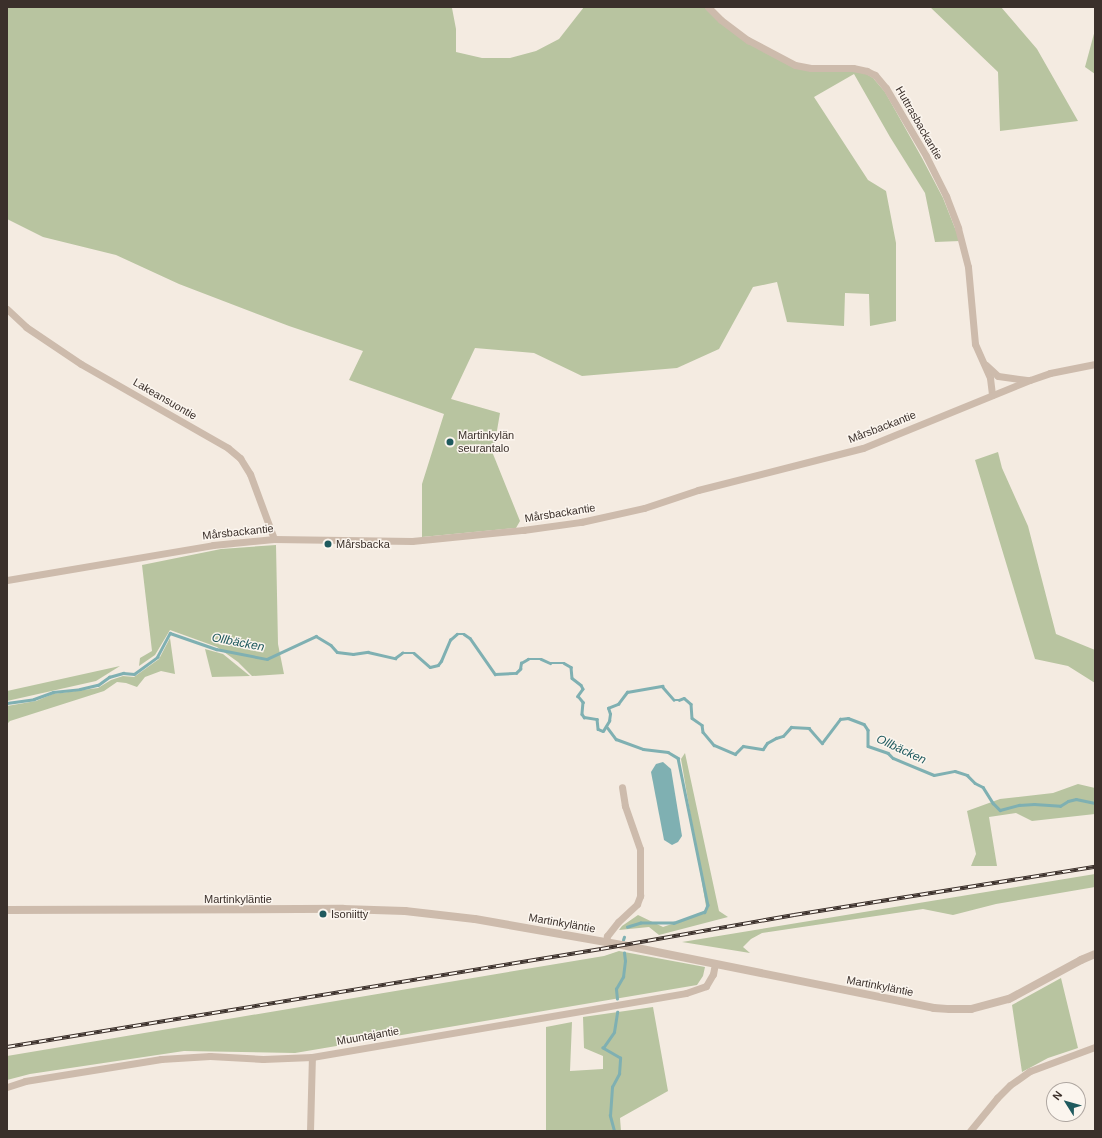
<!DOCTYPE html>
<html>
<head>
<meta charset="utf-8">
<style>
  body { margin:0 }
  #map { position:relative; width:1102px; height:1138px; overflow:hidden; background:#f4ebe1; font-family:Arial,sans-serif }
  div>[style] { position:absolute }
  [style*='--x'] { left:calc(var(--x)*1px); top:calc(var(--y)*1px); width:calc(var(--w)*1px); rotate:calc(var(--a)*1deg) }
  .green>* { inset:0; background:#b8c4a0 }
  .water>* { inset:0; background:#7fb0b2 }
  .stream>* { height:2.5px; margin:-1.25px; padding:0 1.25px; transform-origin:1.25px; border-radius:1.25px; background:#7fb0b2 }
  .minor>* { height:7px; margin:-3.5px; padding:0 3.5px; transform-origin:3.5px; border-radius:3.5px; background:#cdbbac }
  .tertiary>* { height:8px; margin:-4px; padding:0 4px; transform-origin:4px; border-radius:4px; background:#cdbbac }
  .rail>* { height:4px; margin-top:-2px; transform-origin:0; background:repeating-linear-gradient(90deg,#fbf5ee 0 8px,#3b302b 0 16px); box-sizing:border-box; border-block:1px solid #3b302b }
  .dots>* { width:11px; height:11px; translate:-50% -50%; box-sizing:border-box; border:2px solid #fbf5ee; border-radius:50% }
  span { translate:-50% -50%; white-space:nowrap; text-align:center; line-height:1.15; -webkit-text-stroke:3px #fbf5ee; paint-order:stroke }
  .street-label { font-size:11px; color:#3b302b }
  .poi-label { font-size:11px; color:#3b302b }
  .left { translate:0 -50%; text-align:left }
  .water-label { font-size:12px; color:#1f5a5e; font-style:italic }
  .frame { position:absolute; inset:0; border:8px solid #3b302b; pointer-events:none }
  .north { position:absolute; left:1046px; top:1082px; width:40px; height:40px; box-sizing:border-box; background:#fbf5ee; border:1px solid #aea6a0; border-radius:50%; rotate:307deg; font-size:11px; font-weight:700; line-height:16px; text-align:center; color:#3b302b }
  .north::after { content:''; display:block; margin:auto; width:14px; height:18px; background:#1f5a5e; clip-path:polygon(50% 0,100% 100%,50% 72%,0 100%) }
</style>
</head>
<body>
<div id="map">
  <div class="green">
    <i style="clip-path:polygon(7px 7px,450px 7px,452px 8px,456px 29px,456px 52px,482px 58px,510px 58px,536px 51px,559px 39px,584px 7px,705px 7px,746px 42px,795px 68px,851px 70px,865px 73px,873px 78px,885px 92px,922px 158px,943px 198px,960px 241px,935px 242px,925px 193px,890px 137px,854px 74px,814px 97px,868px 180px,886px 191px,896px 243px,896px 321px,870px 326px,869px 294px,845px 293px,844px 326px,787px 322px,777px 282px,753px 287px,719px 349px,677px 368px,582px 376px,534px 353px,475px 348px,451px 399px,500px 413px,493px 454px,520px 521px,516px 528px,422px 537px,422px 484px,444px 414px,349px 380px,363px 351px,289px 326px,179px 284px,116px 255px,43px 237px,7px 219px)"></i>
    <i style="clip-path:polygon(930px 7px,1001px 7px,1037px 49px,1078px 121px,1000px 131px,998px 72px)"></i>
    <i style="clip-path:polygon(1095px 30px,1095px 74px,1085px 67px)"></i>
    <i style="clip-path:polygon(998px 452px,1002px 468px,1028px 526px,1056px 634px,1095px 650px,1095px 683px,1068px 666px,1035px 659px,975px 460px)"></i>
    <i style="clip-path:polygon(276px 545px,278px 644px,284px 674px,252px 676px,238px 662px,217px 647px,170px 630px,155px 655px,139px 666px,140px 658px,152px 651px,142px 565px,221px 549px)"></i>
    <i style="clip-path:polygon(170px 638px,175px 674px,161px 671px,145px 677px,137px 687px,126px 683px,117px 682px,104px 691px,10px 721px,7px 724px,7px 706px,36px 701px,53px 694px,98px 688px,111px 680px,123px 676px,134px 677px,159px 659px)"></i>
    <i style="clip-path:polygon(205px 649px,223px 654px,250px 676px,212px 677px)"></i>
    <i style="clip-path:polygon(120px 666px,96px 681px,7px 701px,7px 691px)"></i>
    <i style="clip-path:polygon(685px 753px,719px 911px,728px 917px,659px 935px,649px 927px,619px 930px,622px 926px,638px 915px,663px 927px,707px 912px,681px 759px)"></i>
    <i style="clip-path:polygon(1078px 784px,1095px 788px,1095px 814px,1032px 821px,1016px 813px,989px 817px,997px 866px,971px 866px,976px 854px,967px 811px,1000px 799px,1053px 793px)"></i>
    <i style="clip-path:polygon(1095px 874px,1095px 887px,996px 904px,953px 915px,923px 909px,762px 933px,751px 939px,743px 947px,750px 953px,682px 942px)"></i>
    <i style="clip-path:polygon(619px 951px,705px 967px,703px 976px,697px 985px,295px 1053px,184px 1051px,30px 1074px,7px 1080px,7px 1056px,604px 956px)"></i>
    <i style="clip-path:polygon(1061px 978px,1078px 1048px,1048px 1058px,1022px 1072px,1012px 1005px)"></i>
    <i style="clip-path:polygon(653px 1007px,668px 1091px,620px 1118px,621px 1131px,546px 1131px,546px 1027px,572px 1022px,570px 1071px,603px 1069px,603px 1056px,584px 1048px,583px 1017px)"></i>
  </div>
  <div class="water">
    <i style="clip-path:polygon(663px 762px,671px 769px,682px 836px,678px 842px,672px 845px,664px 840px,651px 772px,656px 764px)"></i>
  </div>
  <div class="stream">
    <i style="--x:7;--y:703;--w:27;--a:-8"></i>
    <i style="--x:34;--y:699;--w:20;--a:-20"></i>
    <i style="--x:53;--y:692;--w:27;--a:-6"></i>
    <i style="--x:80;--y:689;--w:18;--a:-13"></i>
    <i style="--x:98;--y:685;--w:14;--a:-36"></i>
    <i style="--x:109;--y:677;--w:15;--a:-16"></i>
    <i style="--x:123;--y:673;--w:11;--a:5"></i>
    <i style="--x:134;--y:674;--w:29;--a:-36"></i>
    <i style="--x:157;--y:657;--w:27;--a:-62"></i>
    <i style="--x:170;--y:633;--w:49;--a:19.2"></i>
    <i style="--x:216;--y:649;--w:52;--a:11.1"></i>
    <i style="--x:267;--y:659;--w:54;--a:-25.1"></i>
    <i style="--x:316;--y:636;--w:17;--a:31"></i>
    <i style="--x:331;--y:645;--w:9;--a:49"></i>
    <i style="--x:337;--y:652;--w:16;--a:7"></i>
    <i style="--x:353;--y:654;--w:15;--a:-8"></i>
    <i style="--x:368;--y:652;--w:28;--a:13"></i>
    <i style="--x:395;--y:658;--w:9;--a:-36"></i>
    <i style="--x:402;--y:653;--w:12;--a:0"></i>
    <i style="--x:414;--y:653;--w:21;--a:41"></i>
    <i style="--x:430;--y:667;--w:8;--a:-14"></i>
    <i style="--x:438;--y:665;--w:5;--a:-53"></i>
    <i style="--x:441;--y:661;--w:23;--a:-67"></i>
    <i style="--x:450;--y:640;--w:9;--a:-41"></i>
    <i style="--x:457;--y:634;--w:7;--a:0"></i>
    <i style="--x:464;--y:634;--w:7;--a:34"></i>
    <i style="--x:470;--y:638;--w:44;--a:55.2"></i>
    <i style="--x:495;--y:674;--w:21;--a:-3"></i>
    <i style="--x:516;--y:673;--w:6;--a:-45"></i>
    <i style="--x:520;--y:669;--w:6;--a:-81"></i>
    <i style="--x:521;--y:663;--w:8;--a:-30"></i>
    <i style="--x:528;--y:659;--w:13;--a:0"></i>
    <i style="--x:541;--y:659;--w:10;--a:24"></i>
    <i style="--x:550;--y:663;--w:14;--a:0"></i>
    <i style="--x:564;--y:663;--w:8;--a:30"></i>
    <i style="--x:571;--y:667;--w:11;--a:85"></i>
    <i style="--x:572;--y:678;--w:11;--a:38"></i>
    <i style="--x:581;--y:685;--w:4;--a:63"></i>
    <i style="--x:583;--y:689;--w:9;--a:126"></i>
    <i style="--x:578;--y:696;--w:8;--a:50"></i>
    <i style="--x:583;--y:702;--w:12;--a:95"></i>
    <i style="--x:582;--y:714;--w:4;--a:56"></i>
    <i style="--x:584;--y:717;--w:13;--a:9"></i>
    <i style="--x:597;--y:719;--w:10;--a:84"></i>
    <i style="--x:598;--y:729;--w:5;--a:22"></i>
    <i style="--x:603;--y:731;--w:12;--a:-59"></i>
    <i style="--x:609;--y:721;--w:7;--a:-82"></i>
    <i style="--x:610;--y:714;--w:6;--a:-108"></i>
    <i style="--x:608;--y:708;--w:11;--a:-22"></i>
    <i style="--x:618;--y:704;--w:15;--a:-53"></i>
    <i style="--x:627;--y:692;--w:36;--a:-10"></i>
    <i style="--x:662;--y:686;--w:18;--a:49"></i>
    <i style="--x:674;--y:700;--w:5;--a:0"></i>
    <i style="--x:679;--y:700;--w:5;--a:-22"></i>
    <i style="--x:684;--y:698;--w:9;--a:41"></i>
    <i style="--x:691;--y:704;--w:14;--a:86"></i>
    <i style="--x:692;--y:718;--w:12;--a:35"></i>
    <i style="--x:702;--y:725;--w:7;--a:82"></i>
    <i style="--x:703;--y:732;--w:17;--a:50"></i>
    <i style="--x:714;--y:745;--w:23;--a:23"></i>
    <i style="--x:735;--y:754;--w:11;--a:-45"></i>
    <i style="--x:743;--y:746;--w:20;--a:9"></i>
    <i style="--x:763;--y:749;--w:7;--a:-56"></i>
    <i style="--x:767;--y:743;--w:10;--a:-29"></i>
    <i style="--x:776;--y:738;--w:7;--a:-16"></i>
    <i style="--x:783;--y:736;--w:12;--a:-48"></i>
    <i style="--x:791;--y:727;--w:18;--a:3"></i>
    <i style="--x:809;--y:728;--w:20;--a:49"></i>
    <i style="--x:822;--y:743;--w:30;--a:-53"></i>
    <i style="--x:840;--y:719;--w:8;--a:-7"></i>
    <i style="--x:848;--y:718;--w:17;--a:21"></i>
    <i style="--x:864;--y:724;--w:7;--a:56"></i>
    <i style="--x:868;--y:730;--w:16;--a:90"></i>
    <i style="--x:868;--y:746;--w:21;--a:19"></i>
    <i style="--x:888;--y:753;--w:7;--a:45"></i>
    <i style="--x:893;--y:758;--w:44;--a:22.5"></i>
    <i style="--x:934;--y:775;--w:21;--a:-11"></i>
    <i style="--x:955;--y:771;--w:13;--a:18"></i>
    <i style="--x:967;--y:775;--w:11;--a:45"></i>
    <i style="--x:975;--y:783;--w:9;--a:27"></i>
    <i style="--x:983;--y:787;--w:19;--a:58"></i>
    <i style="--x:993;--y:803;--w:10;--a:45"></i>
    <i style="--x:1000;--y:810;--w:20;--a:-15"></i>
    <i style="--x:1019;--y:805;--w:15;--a:-4"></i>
    <i style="--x:1034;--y:804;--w:26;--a:4"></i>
    <i style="--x:1060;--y:806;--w:9;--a:-32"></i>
    <i style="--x:1068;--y:801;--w:8;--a:-14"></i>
    <i style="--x:1076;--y:799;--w:19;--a:12"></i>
    <i style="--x:607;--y:727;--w:15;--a:53"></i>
    <i style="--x:616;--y:739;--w:29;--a:20"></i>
    <i style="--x:643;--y:749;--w:25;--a:7"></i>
    <i style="--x:668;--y:752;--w:12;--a:31"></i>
    <i style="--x:678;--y:758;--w:150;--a:78.5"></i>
    <i style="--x:708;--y:905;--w:8;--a:113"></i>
    <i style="--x:705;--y:912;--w:33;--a:160"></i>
    <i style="--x:674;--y:923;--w:33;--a:180"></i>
    <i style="--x:641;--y:923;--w:14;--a:163"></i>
    <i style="--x:623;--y:940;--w:3;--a:-72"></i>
    <i style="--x:617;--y:999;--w:10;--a:-96"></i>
    <i style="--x:616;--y:989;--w:14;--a:-60"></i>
    <i style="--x:623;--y:977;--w:16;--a:-83"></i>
    <i style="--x:625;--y:961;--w:8;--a:-97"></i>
    <i style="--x:614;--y:1131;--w:16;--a:-105"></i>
    <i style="--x:610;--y:1116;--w:29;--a:-86"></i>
    <i style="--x:612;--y:1087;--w:15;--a:-62"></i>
    <i style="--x:619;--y:1074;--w:16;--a:-86"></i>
    <i style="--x:620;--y:1058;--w:20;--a:-150"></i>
    <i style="--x:603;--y:1048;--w:19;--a:-55"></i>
    <i style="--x:614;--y:1032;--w:20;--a:-81"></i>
  </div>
  <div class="minor">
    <i style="--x:708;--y:7;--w:18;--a:45"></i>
    <i style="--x:721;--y:20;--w:34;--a:37"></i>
    <i style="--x:748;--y:40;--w:53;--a:28"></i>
    <i style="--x:795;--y:65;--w:16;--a:11"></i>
    <i style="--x:811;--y:68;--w:42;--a:0"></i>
    <i style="--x:853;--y:68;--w:14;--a:12"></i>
    <i style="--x:867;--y:71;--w:9;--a:27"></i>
    <i style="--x:875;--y:75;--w:17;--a:50"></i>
    <i style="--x:886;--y:88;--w:79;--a:59.5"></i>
    <i style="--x:926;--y:156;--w:45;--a:63.4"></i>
    <i style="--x:946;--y:196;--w:34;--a:69"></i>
    <i style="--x:958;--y:228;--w:40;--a:75.6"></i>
    <i style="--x:968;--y:267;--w:77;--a:84.8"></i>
    <i style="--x:975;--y:344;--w:37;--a:66"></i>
    <i style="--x:990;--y:378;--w:17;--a:83"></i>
    <i style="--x:7;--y:309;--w:26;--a:43"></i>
    <i style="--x:26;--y:327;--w:66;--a:33.9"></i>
    <i style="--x:81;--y:364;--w:169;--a:29.7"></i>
    <i style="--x:228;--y:448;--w:16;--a:40"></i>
    <i style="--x:240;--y:458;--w:19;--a:58"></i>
    <i style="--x:250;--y:474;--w:69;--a:69.7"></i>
    <i style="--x:986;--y:365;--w:16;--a:43"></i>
    <i style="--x:998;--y:376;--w:29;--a:8"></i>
    <i style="--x:7;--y:580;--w:209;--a:-9.6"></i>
    <i style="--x:213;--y:545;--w:61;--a:-5.6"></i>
    <i style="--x:274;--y:539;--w:138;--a:0.8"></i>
    <i style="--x:412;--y:541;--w:112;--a:-5.7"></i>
    <i style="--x:523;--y:530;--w:59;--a:-7.9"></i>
    <i style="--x:581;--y:522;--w:65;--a:-12.5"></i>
    <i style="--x:644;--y:508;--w:57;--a:-18.4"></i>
    <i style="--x:698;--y:490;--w:170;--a:-14.3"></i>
    <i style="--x:863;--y:448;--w:180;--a:-22.2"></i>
    <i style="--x:1030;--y:380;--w:21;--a:-19"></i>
    <i style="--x:1050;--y:373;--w:46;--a:-11.3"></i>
    <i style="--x:606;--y:942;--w:6;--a:-81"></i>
    <i style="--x:607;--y:936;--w:18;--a:-52"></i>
    <i style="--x:618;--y:922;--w:26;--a:-43"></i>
    <i style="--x:637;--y:904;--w:9;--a:-69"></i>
    <i style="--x:640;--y:896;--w:47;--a:-90"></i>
    <i style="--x:640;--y:849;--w:46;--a:-109.2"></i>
    <i style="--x:625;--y:806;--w:19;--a:-99"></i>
    <i style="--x:7;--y:1087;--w:19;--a:-18"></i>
    <i style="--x:25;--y:1081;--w:138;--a:-9.2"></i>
    <i style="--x:161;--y:1059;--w:49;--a:-3.5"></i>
    <i style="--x:210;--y:1056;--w:53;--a:3.2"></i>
    <i style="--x:263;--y:1059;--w:49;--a:-2.3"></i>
    <i style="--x:312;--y:1057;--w:379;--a:-9.7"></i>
    <i style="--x:686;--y:993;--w:21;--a:-19"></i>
    <i style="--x:706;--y:986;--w:14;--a:-60"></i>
    <i style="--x:713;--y:974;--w:10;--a:-79"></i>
    <i style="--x:310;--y:1131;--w:74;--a:-88.5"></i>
    <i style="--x:970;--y:1131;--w:43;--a:-50.7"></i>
    <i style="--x:997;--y:1098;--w:18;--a:-45"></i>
    <i style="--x:1010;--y:1085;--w:24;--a:-35"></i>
    <i style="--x:1030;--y:1071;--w:69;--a:-20.3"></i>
  </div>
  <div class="tertiary">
    <i style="--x:7;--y:910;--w:336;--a:-0.2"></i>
    <i style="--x:343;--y:909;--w:62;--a:1.8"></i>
    <i style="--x:405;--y:911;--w:70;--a:6.5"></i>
    <i style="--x:475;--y:919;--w:149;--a:10"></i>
    <i style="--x:622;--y:945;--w:318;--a:11.4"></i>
    <i style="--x:934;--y:1008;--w:16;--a:4"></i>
    <i style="--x:950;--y:1009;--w:21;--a:0"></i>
    <i style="--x:971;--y:1009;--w:39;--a:-15"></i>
    <i style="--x:1009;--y:999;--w:82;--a:-28.4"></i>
    <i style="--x:1081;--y:960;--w:15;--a:-23"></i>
  </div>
  <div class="rail">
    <i style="--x:7;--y:1047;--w:602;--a:-9.37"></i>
    <i style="--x:601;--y:949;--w:196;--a:-10"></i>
    <i style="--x:794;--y:915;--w:305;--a:-9.1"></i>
  </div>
  <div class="dots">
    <i style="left:450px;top:442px;background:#1f5a5e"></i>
    <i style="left:328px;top:544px;background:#1f5a5e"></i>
    <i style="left:323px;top:914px;background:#1f5a5e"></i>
  </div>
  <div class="street-label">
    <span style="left:919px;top:123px;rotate:60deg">Huttrasbackantie</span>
    <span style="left:165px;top:399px;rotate:30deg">Lakeansuontie</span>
    <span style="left:882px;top:427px;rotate:-21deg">Mårsbackantie</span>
    <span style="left:560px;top:513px;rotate:-9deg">Mårsbackantie</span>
    <span style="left:238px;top:532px;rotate:-6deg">Mårsbackantie</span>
    <span style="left:238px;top:899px">Martinkyläntie</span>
    <span style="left:562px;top:923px;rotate:10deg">Martinkyläntie</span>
    <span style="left:880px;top:986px;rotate:11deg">Martinkyläntie</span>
    <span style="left:368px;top:1036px;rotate:-10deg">Muuntajantie</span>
  </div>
  <div class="poi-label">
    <span class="left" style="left:458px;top:442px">Martinkylän<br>seurantalo</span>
    <span class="left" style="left:336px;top:544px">Mårsbacka</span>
    <span class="left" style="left:331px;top:914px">Isoniitty</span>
  </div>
  <div class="water-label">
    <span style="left:238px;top:643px;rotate:11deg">Ollbäcken</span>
    <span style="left:901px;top:750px;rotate:25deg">Ollbäcken</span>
  </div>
  <div class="frame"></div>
  <div class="north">N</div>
</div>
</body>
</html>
